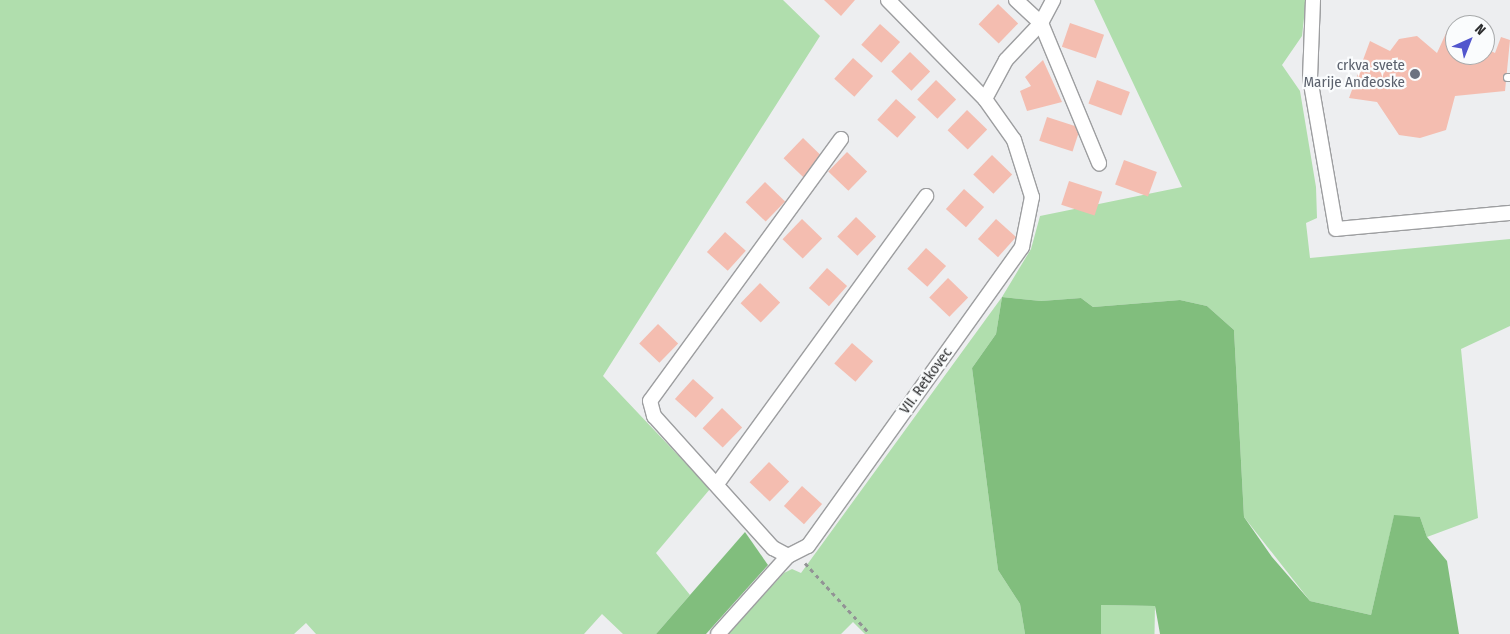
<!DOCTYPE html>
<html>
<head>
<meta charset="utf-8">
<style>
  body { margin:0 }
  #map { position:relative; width:1510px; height:634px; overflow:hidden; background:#edeef0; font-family:"Fira Sans Condensed",sans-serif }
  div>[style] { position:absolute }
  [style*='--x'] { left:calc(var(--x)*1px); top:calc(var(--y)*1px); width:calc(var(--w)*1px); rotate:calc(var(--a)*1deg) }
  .green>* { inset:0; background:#b0dead; transform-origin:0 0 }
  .forest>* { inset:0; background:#81be7d }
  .building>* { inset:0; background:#f4bdb0; transform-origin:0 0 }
  .path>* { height:3px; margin-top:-1.5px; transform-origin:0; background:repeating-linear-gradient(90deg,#929395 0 4px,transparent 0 8px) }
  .roads { filter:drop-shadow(1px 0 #9d9ea0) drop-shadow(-1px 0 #9d9ea0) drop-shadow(0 1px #9d9ea0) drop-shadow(0 -1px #9d9ea0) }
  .lane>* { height:7px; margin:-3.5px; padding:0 3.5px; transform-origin:3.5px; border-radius:3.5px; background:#fff }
  .street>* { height:14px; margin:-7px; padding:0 7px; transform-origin:7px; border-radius:7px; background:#fff }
  .dots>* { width:14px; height:14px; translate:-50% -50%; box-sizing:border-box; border:2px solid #fafcfd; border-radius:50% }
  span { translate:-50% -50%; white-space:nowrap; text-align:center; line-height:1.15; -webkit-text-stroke:4.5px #fafcfd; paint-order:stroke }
  .worship-label { font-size:15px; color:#5b616d }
  .right { translate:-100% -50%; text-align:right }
  .street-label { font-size:15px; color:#2e2f30 }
  .north { position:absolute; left:1445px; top:15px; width:50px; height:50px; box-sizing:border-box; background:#fafcfd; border:1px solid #a8aaab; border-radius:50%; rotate:44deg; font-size:14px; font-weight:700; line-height:20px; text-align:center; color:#2e2f30 }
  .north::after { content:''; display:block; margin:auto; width:18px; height:22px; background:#5256cd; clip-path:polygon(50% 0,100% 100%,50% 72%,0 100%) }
</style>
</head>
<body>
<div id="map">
  <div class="green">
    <i style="clip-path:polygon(0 0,783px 0,820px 36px,603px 376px,710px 489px,656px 553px,690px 595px,656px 634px,623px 634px,602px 614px,584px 634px,316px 634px,306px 623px,294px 634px,0 634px)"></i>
    <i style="clip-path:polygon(1094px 0,1306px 0,1302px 36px,1282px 65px,1300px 91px,1316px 187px,1317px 218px,1306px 223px,1310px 258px,1510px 239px,1510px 326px,1461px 349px,1478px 518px,1427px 537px,1420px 517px,1394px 516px,1371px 615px,1310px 601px,1244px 517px,1234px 330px,1207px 306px,1180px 300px,1093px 307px,1081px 298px,1041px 301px,1002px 297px,996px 334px,972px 368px,998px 570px,1020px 604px,1025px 634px,865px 634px,853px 622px,841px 634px,728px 634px,784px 573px,792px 569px,801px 573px,1002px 297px,1031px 249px,1040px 216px,1182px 187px)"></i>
    <i style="left:1101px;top:605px;width:54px;height:29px;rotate:1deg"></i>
  </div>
  <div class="forest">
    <i style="clip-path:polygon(1002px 297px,1041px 301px,1081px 298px,1093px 307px,1180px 300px,1207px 306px,1234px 330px,1244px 517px,1272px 557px,1310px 601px,1371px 615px,1394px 515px,1420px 517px,1427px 537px,1447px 561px,1459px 634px,1160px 634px,1155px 606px,1101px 605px,1101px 634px,1025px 634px,1020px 604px,998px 570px,972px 368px,996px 334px)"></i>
    <i style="clip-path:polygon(745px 532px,768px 565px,706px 634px,656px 634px)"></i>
  </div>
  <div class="building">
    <i style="clip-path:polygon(824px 0,855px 0,841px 16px)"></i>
    <i style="left:998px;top:4px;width:28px;height:28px;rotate:44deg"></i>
    <i style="left:1070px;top:23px;width:36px;height:25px;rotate:19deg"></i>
    <i style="left:880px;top:24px;width:27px;height:28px;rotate:42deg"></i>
    <i style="clip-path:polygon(1447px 31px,1455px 35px,1455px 55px,1485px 55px,1485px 48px,1495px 53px,1501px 37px,1510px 40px,1505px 91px,1455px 96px,1446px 130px,1420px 138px,1399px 135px,1377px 102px,1349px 98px,1370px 41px,1390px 51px,1399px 39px,1417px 36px,1437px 53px)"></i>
    <i style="left:910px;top:52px;width:28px;height:27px;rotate:44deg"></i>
    <i style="left:853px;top:58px;width:27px;height:28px;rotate:42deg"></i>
    <i style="clip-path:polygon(1043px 60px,1062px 102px,1027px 111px,1020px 91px,1031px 86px,1025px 77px)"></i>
    <i style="left:936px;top:80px;width:28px;height:27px;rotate:44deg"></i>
    <i style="left:1097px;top:80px;width:35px;height:25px;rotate:20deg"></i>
    <i style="left:896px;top:99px;width:27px;height:28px;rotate:42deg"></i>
    <i style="left:967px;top:110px;width:28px;height:28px;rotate:44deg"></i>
    <i style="left:1047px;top:117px;width:35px;height:25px;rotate:18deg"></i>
    <i style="left:803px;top:138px;width:28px;height:28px;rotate:44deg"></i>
    <i style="left:847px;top:152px;width:28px;height:27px;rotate:44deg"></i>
    <i style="left:992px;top:155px;width:28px;height:27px;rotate:44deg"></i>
    <i style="left:1124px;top:160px;width:35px;height:26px;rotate:20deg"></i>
    <i style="left:1069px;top:181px;width:35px;height:25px;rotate:18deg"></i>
    <i style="left:765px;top:182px;width:28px;height:28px;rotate:44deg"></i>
    <i style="left:964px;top:189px;width:27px;height:27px;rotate:42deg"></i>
    <i style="left:856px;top:217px;width:28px;height:27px;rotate:44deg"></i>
    <i style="left:802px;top:219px;width:28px;height:28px;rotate:44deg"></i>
    <i style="left:996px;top:219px;width:27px;height:27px;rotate:42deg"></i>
    <i style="left:725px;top:232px;width:28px;height:27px;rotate:42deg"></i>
    <i style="left:926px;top:248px;width:27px;height:28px;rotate:42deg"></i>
    <i style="left:827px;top:268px;width:27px;height:27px;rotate:42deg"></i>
    <i style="left:948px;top:278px;width:28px;height:27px;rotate:44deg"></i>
    <i style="left:760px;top:283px;width:28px;height:28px;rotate:44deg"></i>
    <i style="left:658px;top:324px;width:28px;height:27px;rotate:44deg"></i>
    <i style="left:852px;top:343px;width:28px;height:27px;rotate:41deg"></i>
    <i style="left:693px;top:379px;width:28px;height:27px;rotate:42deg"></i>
    <i style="left:722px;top:408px;width:28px;height:28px;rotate:44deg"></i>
    <i style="left:769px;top:462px;width:28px;height:28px;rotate:44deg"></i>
    <i style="left:802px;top:486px;width:27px;height:27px;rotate:42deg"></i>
  </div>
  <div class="path">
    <i style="--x:805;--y:563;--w:96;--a:47.5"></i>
  </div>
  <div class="roads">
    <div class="lane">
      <i style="--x:1507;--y:77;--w:3;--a:0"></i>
    </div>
    <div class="street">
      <i style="--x:888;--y:0;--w:139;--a:45.6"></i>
      <i style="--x:1016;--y:0;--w:34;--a:43"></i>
      <i style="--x:1041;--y:23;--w:152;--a:67.5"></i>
      <i style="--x:1313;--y:0;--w:78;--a:92.2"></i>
      <i style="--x:1310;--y:78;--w:153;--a:80.2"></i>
      <i style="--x:1336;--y:229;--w:175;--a:-5.3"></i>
      <i style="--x:841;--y:139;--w:324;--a:126.1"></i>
      <i style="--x:650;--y:401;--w:16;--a:75"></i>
      <i style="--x:654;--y:416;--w:178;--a:48"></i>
      <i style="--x:773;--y:548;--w:17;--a:28"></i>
      <i style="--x:788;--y:556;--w:22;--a:-27"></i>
      <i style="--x:808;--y:546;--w:368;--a:-54.4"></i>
      <i style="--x:1022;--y:247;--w:51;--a:-78.7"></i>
      <i style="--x:1032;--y:197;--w:60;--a:-107.5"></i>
      <i style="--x:1014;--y:140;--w:50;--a:-125.3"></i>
      <i style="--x:985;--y:99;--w:44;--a:-61.7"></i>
      <i style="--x:1006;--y:60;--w:51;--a:-46.6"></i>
      <i style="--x:1041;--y:23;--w:26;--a:-62"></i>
      <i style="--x:717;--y:484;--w:356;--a:-54"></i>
      <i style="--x:718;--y:634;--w:105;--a:-48.1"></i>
    </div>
  </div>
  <div class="dots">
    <i style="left:1415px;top:74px;background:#6b7280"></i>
  </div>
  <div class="worship-label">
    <span class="right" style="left:1405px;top:74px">crkva svete<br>Marije Anđeoske</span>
  </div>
  <div class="street-label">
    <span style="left:926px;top:381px;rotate:-54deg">VII. Retkovec</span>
  </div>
  <div class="north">N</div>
</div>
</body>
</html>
